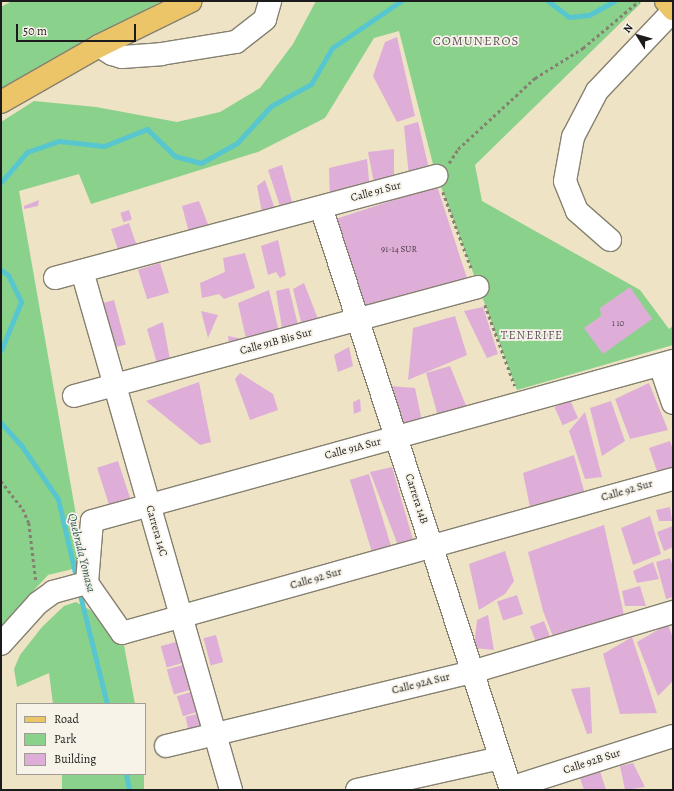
<!DOCTYPE html>
<html>
<head>
<meta charset="utf-8">
<style>
  body { margin:0 }
  #map { position:relative; width:674px; height:791px; overflow:hidden; background:#eee3c5; font-family:Alegreya,serif }
  div>[style] { position:absolute }
  [style*='--x'] { left:calc(var(--x)*1px); top:calc(var(--y)*1px); width:calc(var(--w)*1px); rotate:calc(var(--a)*1deg) }
  .green>* { inset:0; background:#8ad18c; transform-origin:0 0 }
  .stream>* { height:5px; margin:-2.5px; padding:0 2.5px; transform-origin:2.5px; border-radius:2.5px; background:#58c6cf }
  .building>* { inset:0; background:#dfaed8; transform-origin:0 0 }
  .path>* { height:2.5px; margin-top:-1.25px; transform-origin:0; background:repeating-linear-gradient(90deg,#858070 0 3px,transparent 0 6px) }
  .roads { filter:drop-shadow(1px 0 #858070) drop-shadow(-1px 0 #858070) drop-shadow(0 1px #858070) drop-shadow(0 -1px #858070) }
  .minor>* { height:22px; margin:-11px; padding:0 11px; transform-origin:11px; border-radius:11px; background:#fff }
  .major>* { height:22px; margin:-11px; padding:0 11px; transform-origin:11px; border-radius:11px; background:#edc569 }
  .highway>* { height:22px; margin:-11px; padding:0 11px; transform-origin:11px; border-radius:11px; background:#edc569 }
  span { translate:-50% -50%; white-space:nowrap; text-align:center; line-height:1.15; -webkit-text-stroke:3.5px #f7f3e8; paint-order:stroke }
  .number-label { font-size:9px; color:#4d404b }
  .number-label span { -webkit-text-stroke-width:0 }
  .street-label { font-size:11px; color:#1c1c1c }
  .neighbourhood-label { font-size:12px; color:#604f5e; letter-spacing:1px }
  .water-label { font-size:12px; color:#31585b; font-style:italic }
  .quarter-label { font-size:13px; color:#604f5e; letter-spacing:1px }
  .frame { position:absolute; inset:0; border:2px solid #1c1c1c; pointer-events:none }
  .legend { position:absolute; left:16px; top:703px; width:130px; height:72px; box-sizing:border-box; background:#f7f3e8; border:1px solid #9f9d96; margin:0; padding:5px 7px; list-style:none; font-size:12px; color:#1c1c1c }
  .legend li { display:flex; align-items:center; gap:8px; height:20px }
  .legend b { width:20px; border:1px solid #9f9d96 }
  .north { position:absolute; left:618px; top:16px; width:40px; height:40px; -webkit-text-stroke:3px #f7f3e8; paint-order:stroke; rotate:307deg; font-size:11px; font-weight:700; line-height:16px; text-align:center; color:#1c1c1c }
  .north::after { content:''; display:block; margin:auto; width:14px; height:18px; background:#1c1c1c; clip-path:polygon(50% 0,100% 100%,50% 72%,0 100%) }
  .scale { position:absolute; left:16px; top:24px; width:120px; height:18px; box-sizing:border-box; border:2px solid #1c1c1c; border-top:0; padding-left:5px; font-size:12px; line-height:14px; white-space:nowrap; color:#1c1c1c; -webkit-text-stroke:3px #f7f3e8; paint-order:stroke }
</style>
</head>
<body>
<div id="map">
  <div class="green">
    <i style="clip-path:polygon(12px 1px,162px 1px,1px 88px,1px 7px)"></i>
    <i style="clip-path:polygon(316px 1px,639px 1px,641px 3px,475px 165px,482px 201px,640px 290px,669px 329px,673px 326px,673px 345px,517px 390px,434px 168px,399px 31px,374px 38px,325px 118px,258px 152px,91px 204px,79px 174px,19px 191px,85px 566px,48px 575px,1px 626px,1px 122px,34px 101px,96px 107px,177px 122px,220px 112px,260px 88px,293px 44px)"></i>
    <i style="clip-path:polygon(76px 602px,90px 610px,123px 640px,135px 704px,53px 704px,49px 673px,17px 687px,14px 669px,20px 655px,42px 627px,64px 606px)"></i>
    <i style="left:62px;top:774px;width:82px;height:16px"></i>
  </div>
  <div class="stream">
    <i style="--x:548;--y:1;--w:26;--a:37"></i>
    <i style="--x:569;--y:17;--w:20;--a:-6"></i>
    <i style="--x:589;--y:15;--w:29;--a:-29"></i>
    <i style="--x:1;--y:182;--w:40;--a:-49"></i>
    <i style="--x:27;--y:152;--w:34;--a:-19"></i>
    <i style="--x:59;--y:141;--w:45;--a:6.3"></i>
    <i style="--x:104;--y:146;--w:46;--a:-21.6"></i>
    <i style="--x:147;--y:129;--w:39;--a:44"></i>
    <i style="--x:175;--y:156;--w:27;--a:15"></i>
    <i style="--x:201;--y:163;--w:41;--a:-29.1"></i>
    <i style="--x:237;--y:143;--w:50;--a:-47.4"></i>
    <i style="--x:271;--y:106;--w:46;--a:-28.8"></i>
    <i style="--x:311;--y:84;--w:42;--a:-59.7"></i>
    <i style="--x:332;--y:48;--w:83;--a:-34.3"></i>
    <i style="--x:1;--y:270;--w:9;--a:36"></i>
    <i style="--x:8;--y:275;--w:30;--a:64"></i>
    <i style="--x:21;--y:302;--w:52;--a:112.6"></i>
    <i style="--x:1;--y:423;--w:30;--a:48"></i>
    <i style="--x:21;--y:445;--w:65;--a:55.6"></i>
    <i style="--x:58;--y:499;--w:84;--a:77"></i>
    <i style="--x:79;--y:591;--w:116;--a:76.1"></i>
    <i style="--x:126;--y:774;--w:16;--a:79"></i>
  </div>
  <div class="building">
    <i style="clip-path:polygon(397px 37px,415px 116px,397px 122px,373px 76px,385px 42px)"></i>
    <i style="clip-path:polygon(418px 122px,430px 173px,409px 177px,404px 126px)"></i>
    <i style="clip-path:polygon(394px 149px,394px 185px,375px 188px,368px 152px)"></i>
    <i style="clip-path:polygon(367px 159px,370px 190px,330px 199px,329px 168px)"></i>
    <i style="clip-path:polygon(282px 165px,294px 209px,282px 212px,268px 170px)"></i>
    <i style="clip-path:polygon(265px 180px,277px 215px,263px 218px,257px 186px)"></i>
    <i style="left:437px;top:186px;width:97px;height:110px;rotate:72deg"></i>
    <i style="clip-path:polygon(39px 200px,38px 206px,24px 209px,24px 206px)"></i>
    <i style="clip-path:polygon(199px 201px,209px 227px,189px 233px,182px 206px)"></i>
    <i style="left:129px;top:210px;width:10px;height:9px;rotate:73deg"></i>
    <i style="left:129px;top:223px;width:24px;height:19px;rotate:71deg"></i>
    <i style="clip-path:polygon(278px 240px,286px 275px,280px 278px,276px 272px,268px 275px,261px 246px)"></i>
    <i style="clip-path:polygon(245px 253px,255px 288px,224px 299px,219px 294px,202px 298px,200px 283px,225px 272px,223px 258px)"></i>
    <i style="left:160px;top:263px;width:31px;height:23px;rotate:73deg"></i>
    <i style="clip-path:polygon(304px 283px,320px 324px,303px 330px,293px 289px)"></i>
    <i style="clip-path:polygon(630px 287px,652px 319px,603px 354px,584px 328px,601px 316px,600px 308px)"></i>
    <i style="clip-path:polygon(289px 288px,299px 329px,283px 334px,276px 291px)"></i>
    <i style="clip-path:polygon(269px 290px,280px 336px,247px 343px,238px 303px)"></i>
    <i style="left:114px;top:300px;width:46px;height:17px;rotate:75deg"></i>
    <i style="clip-path:polygon(483px 307px,498px 354px,487px 358px,464px 311px)"></i>
    <i style="clip-path:polygon(201px 311px,218px 315px,208px 338px)"></i>
    <i style="clip-path:polygon(455px 316px,467px 355px,408px 380px,413px 328px)"></i>
    <i style="clip-path:polygon(163px 322px,171px 365px,158px 367px,147px 329px)"></i>
    <i style="clip-path:polygon(228px 336px,243px 339px,247px 348px,230px 351px)"></i>
    <i style="clip-path:polygon(349px 347px,353px 366px,338px 372px,334px 355px)"></i>
    <i style="clip-path:polygon(450px 366px,469px 413px,439px 420px,426px 373px)"></i>
    <i style="clip-path:polygon(240px 373px,273px 394px,278px 410px,250px 420px,235px 379px)"></i>
    <i style="clip-path:polygon(199px 382px,211px 442px,200px 445px,146px 401px)"></i>
    <i style="clip-path:polygon(649px 383px,668px 430px,630px 439px,615px 399px)"></i>
    <i style="clip-path:polygon(390px 386px,415px 388px,422px 421px,400px 430px)"></i>
    <i style="clip-path:polygon(360px 399px,361px 411px,354px 414px,353px 402px)"></i>
    <i style="left:570px;top:400px;width:20px;height:17px;rotate:66deg"></i>
    <i style="clip-path:polygon(611px 401px,625px 441px,602px 456px,590px 408px)"></i>
    <i style="clip-path:polygon(585px 412px,602px 477px,585px 479px,569px 431px)"></i>
    <i style="clip-path:polygon(670px 441px,673px 450px,673px 469px,658px 474px,649px 448px)"></i>
    <i style="clip-path:polygon(574px 455px,586px 498px,531px 512px,523px 473px)"></i>
    <i style="left:118px;top:461px;width:45px;height:22px;rotate:72deg"></i>
    <i style="clip-path:polygon(392px 467px,413px 540px,399px 548px,370px 472px)"></i>
    <i style="left:369px;top:474px;width:84px;height:20px;rotate:73deg"></i>
    <i style="clip-path:polygon(670px 507px,672px 521px,659px 521px,656px 510px)"></i>
    <i style="clip-path:polygon(650px 516px,661px 554px,633px 565px,621px 528px)"></i>
    <i style="clip-path:polygon(604px 525px,624px 615px,554px 639px,543px 611px,528px 552px)"></i>
    <i style="clip-path:polygon(673px 526px,673px 547px,664px 551px,657px 532px)"></i>
    <i style="clip-path:polygon(505px 551px,514px 581px,505px 594px,479px 610px,469px 564px)"></i>
    <i style="clip-path:polygon(670px 558px,673px 566px,673px 597px,666px 599px,656px 562px)"></i>
    <i style="clip-path:polygon(653px 562px,659px 579px,637px 583px,633px 571px)"></i>
    <i style="clip-path:polygon(640px 586px,646px 606px,625px 606px,622px 591px)"></i>
    <i style="left:517px;top:595px;width:20px;height:21px;rotate:72deg"></i>
    <i style="clip-path:polygon(488px 615px,494px 650px,474px 648px,477px 620px)"></i>
    <i style="left:544px;top:621px;width:22px;height:15px;rotate:69deg"></i>
    <i style="clip-path:polygon(668px 624px,673px 638px,673px 681px,658px 696px,637px 642px)"></i>
    <i style="left:216px;top:635px;width:28px;height:13px;rotate:75deg"></i>
    <i style="clip-path:polygon(632px 637px,657px 713px,620px 714px,603px 654px)"></i>
    <i style="left:179px;top:641px;width:22px;height:19px;rotate:74deg"></i>
    <i style="left:186px;top:664px;width:26px;height:20px;rotate:74deg"></i>
    <i style="clip-path:polygon(590px 687px,592px 733px,587px 734px,571px 689px)"></i>
    <i style="left:194px;top:691px;width:21px;height:18px;rotate:73deg"></i>
    <i style="left:202px;top:713px;width:17px;height:17px;rotate:77deg"></i>
    <i style="clip-path:polygon(633px 763px,645px 787px,625px 790px,620px 766px)"></i>
    <i style="clip-path:polygon(600px 771px,606px 790px,584px 790px,580px 778px)"></i>
  </div>
  <div class="path">
    <i style="--x:449;--y:163;--w:17;--a:-57"></i>
    <i style="--x:458;--y:149;--w:105;--a:-42.7"></i>
    <i style="--x:535;--y:78;--w:57;--a:-32"></i>
    <i style="--x:583;--y:48;--w:73;--a:-40"></i>
    <i style="--x:443;--y:192;--w:83;--a:69.6"></i>
    <i style="--x:485;--y:305;--w:86;--a:69.7"></i>
    <i style="--x:1;--y:481;--w:36;--a:52"></i>
    <i style="--x:23;--y:509;--w:15;--a:67"></i>
    <i style="--x:29;--y:523;--w:58;--a:83.1"></i>
  </div>
  <div class="roads">
    <div class="minor">
      <i style="--x:99;--y:46;--w:15;--a:32"></i>
      <i style="--x:112;--y:54;--w:10;--a:17"></i>
      <i style="--x:122;--y:57;--w:39;--a:-4"></i>
      <i style="--x:161;--y:54;--w:76;--a:-9.1"></i>
      <i style="--x:236;--y:42;--w:37;--a:-38"></i>
      <i style="--x:265;--y:19;--w:19;--a:-74"></i>
      <i style="--x:321;--y:207;--w:613;--a:71.95"></i>
      <i style="--x:610;--y:240;--w:44;--a:-138.7"></i>
      <i style="--x:577;--y:211;--w:32;--a:-112"></i>
      <i style="--x:565;--y:181;--w:45;--a:-79.7"></i>
      <i style="--x:573;--y:137;--w:52;--a:-62.4"></i>
      <i style="--x:597;--y:91;--w:110;--a:-46.5"></i>
      <i style="--x:82;--y:271;--w:540;--a:73.98"></i>
      <i style="--x:55;--y:278;--w:395;--a:-15"></i>
      <i style="--x:660;--y:365;--w:40;--a:71.1"></i>
      <i style="--x:74;--y:396;--w:418;--a:-15.1"></i>
      <i style="--x:87;--y:583;--w:62;--a:-85.4"></i>
      <i style="--x:92;--y:521;--w:603;--a:-15.4"></i>
      <i style="--x:87;--y:583;--w:61;--a:55"></i>
      <i style="--x:122;--y:633;--w:572;--a:-15.62"></i>
      <i style="--x:1;--y:644;--w:55;--a:-47.9"></i>
      <i style="--x:38;--y:603;--w:19;--a:-36"></i>
      <i style="--x:53;--y:592;--w:35;--a:-15"></i>
      <i style="--x:166;--y:746;--w:315;--a:-13.6"></i>
      <i style="--x:472;--y:672;--w:210;--a:-16.6"></i>
      <i style="--x:510;--y:788;--w:171;--a:-17.7"></i>
      <i style="--x:357;--y:790;--w:147;--a:-12.6"></i>
    </div>
    <div class="major">
      <i style="--x:666;--y:1;--w:11;--a:49"></i>
    </div>
    <div class="highway">
      <i style="--x:1;--y:102;--w:113;--a:-29.7"></i>
      <i style="--x:99;--y:46;--w:102;--a:-26.1"></i>
    </div>
  </div>
  <div class="number-label">
    <span style="left:399px;top:249px">91-14 SUR</span>
    <span style="left:618px;top:323px">1 10</span>
  </div>
  <div class="street-label">
    <span style="left:376px;top:192px;rotate:-15deg">Calle 91 Sur</span>
    <span style="left:276px;top:342px;rotate:-15deg">Calle 91B Bis Sur</span>
    <span style="left:353px;top:449px;rotate:-15deg">Calle 91A Sur</span>
    <span style="left:627px;top:491px;rotate:-16deg">Calle 92 Sur</span>
    <span style="left:416px;top:499px;rotate:72deg">Carrera 14B</span>
    <span style="left:156px;top:531px;rotate:74deg">Carrera 14C</span>
    <span style="left:316px;top:579px;rotate:-16deg">Calle 92 Sur</span>
    <span style="left:421px;top:684px;rotate:-14deg">Calle 92A Sur</span>
    <span style="left:592px;top:762px;rotate:-18deg">Calle 92B Sur</span>
  </div>
  <div class="neighbourhood-label">
    <span style="left:532px;top:336px">TENERIFE</span>
  </div>
  <div class="water-label">
    <span style="left:81px;top:553px;rotate:76deg">Quebrada Yomasa</span>
  </div>
  <div class="quarter-label">
    <span style="left:476px;top:41px">COMUNEROS</span>
  </div>
  <div class="frame"></div>
  <ul class="legend">
  <li><b style="height:5px;background:#edc569"></b>Road</li>
  <li><b style="height:11px;background:#8ad18c"></b>Park</li>
  <li><b style="height:11px;background:#dfaed8"></b>Building</li>
  </ul>
  <div class="north">N</div>
  <div class="scale">50 m</div>
</div>
</body>
</html>
